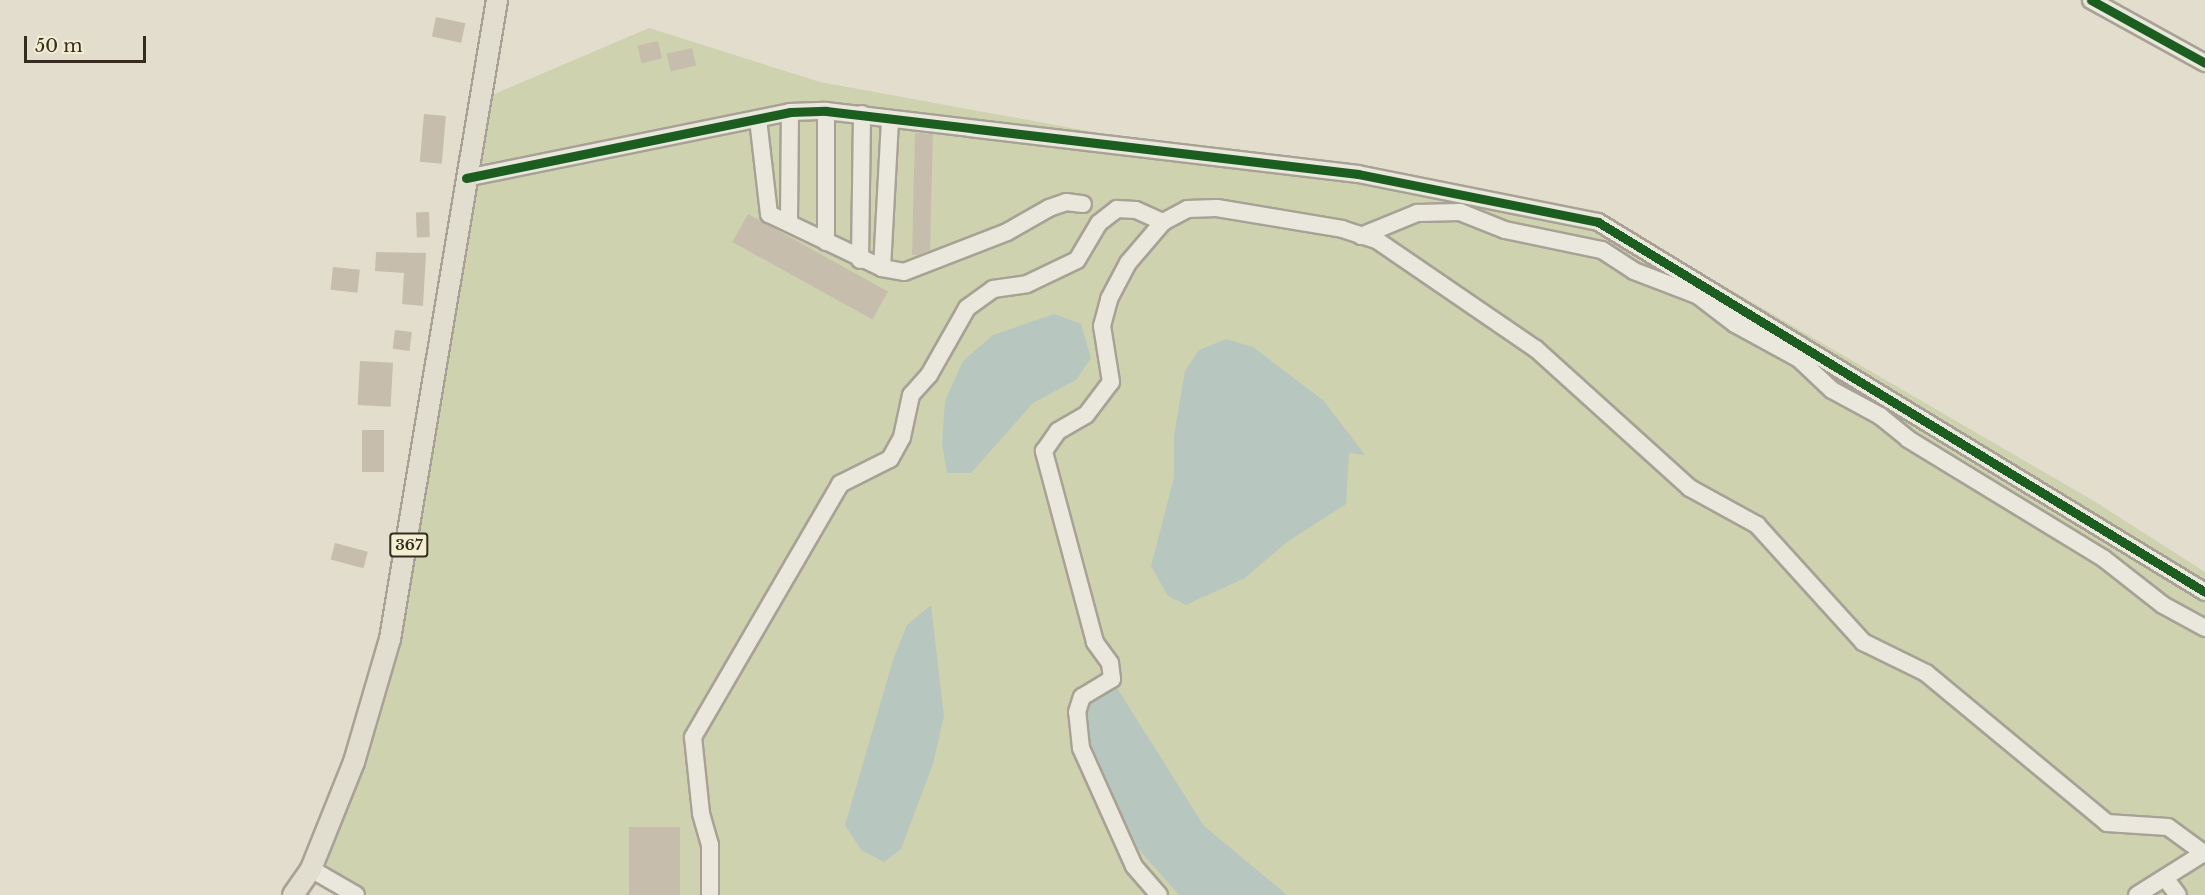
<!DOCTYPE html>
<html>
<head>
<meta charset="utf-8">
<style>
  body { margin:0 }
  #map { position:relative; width:2205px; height:895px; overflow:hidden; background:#e2ddcc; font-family:"Libre Baskerville",serif }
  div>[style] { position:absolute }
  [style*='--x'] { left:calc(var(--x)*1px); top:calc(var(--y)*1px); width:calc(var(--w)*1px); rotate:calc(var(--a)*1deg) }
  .green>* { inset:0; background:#ced2af }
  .water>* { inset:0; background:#b7c7bf }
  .building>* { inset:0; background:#c6bdad; transform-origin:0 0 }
  .roads { filter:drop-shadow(2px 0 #a7a295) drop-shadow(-2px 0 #a7a295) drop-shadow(0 2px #a7a295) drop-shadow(0 -2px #a7a295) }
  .minor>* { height:16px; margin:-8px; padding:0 8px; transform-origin:8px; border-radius:8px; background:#eae8dd }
  .major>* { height:20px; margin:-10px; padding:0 10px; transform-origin:10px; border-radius:10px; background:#e2decf }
  .cycleway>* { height:9px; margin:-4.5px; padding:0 4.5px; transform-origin:4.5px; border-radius:4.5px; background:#1b5e20 }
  span { translate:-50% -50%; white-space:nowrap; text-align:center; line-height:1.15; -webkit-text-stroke:4.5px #f3edd2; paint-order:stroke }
  .shield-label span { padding:2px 4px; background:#f3edd2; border:2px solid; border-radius:4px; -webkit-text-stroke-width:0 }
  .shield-label { font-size:15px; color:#352b1e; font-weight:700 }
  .scale { position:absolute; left:24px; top:36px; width:122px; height:27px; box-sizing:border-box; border:3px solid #352b1e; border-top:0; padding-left:8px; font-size:18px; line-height:21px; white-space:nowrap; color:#352b1e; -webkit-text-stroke:4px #f3edd2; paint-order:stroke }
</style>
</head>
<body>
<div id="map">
  <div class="green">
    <i style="clip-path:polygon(649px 28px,820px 82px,1372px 183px,1600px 214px,2094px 501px,2205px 572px,2205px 895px,344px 895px,312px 880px,380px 690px,492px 95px)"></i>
  </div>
  <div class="water">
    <i style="clip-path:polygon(1054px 314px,1081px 324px,1091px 358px,1076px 380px,1033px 403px,971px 473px,947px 473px,942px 444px,945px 401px,963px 361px,993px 335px)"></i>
    <i style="clip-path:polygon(1226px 339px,1253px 347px,1324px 401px,1365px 455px,1349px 453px,1346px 504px,1287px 542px,1245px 578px,1186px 605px,1168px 596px,1151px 566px,1174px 477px,1174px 436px,1185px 371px,1199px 350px)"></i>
    <i style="clip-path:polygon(931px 605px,944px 716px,933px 764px,901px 849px,884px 862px,861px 850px,845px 825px,894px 657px,907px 625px)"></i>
    <i style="clip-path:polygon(1092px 687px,1117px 688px,1204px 826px,1287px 895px,1179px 895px,1139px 850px,1091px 747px,1084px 708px)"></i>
  </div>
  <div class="building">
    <i style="left:436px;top:17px;width:30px;height:20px;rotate:12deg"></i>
    <i style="left:658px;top:41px;width:18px;height:21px;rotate:77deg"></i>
    <i style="left:692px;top:48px;width:18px;height:26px;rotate:77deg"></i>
    <i style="left:424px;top:114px;width:22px;height:48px;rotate:5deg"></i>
    <i style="clip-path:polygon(915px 133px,933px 134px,930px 250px,918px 255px,912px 255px)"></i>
    <i style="left:429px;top:212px;width:25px;height:13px;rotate:88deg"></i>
    <i style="left:748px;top:214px;width:160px;height:32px;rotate:29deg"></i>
    <i style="clip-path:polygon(376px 252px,426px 253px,423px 306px,402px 304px,404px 273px,375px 271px)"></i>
    <i style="left:333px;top:267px;width:27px;height:23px;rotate:6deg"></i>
    <i style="left:395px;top:330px;width:17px;height:19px;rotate:7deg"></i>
    <i style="left:360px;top:361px;width:33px;height:44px;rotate:3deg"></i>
    <i style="left:362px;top:430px;width:22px;height:42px"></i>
    <i style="left:335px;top:543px;width:34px;height:17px;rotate:15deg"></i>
    <i style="left:629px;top:827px;width:51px;height:68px"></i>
  </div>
  <div class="roads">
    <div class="minor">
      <i style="--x:2091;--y:0;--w:130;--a:28.9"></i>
      <i style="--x:826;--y:111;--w:131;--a:90"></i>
      <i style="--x:758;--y:119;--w:96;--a:83.4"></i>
      <i style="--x:769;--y:214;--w:125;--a:25.5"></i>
      <i style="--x:882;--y:268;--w:22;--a:10"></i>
      <i style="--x:904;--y:272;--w:110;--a:-21.2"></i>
      <i style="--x:1007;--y:232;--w:48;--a:-29.7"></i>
      <i style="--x:1049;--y:208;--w:18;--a:-19"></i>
      <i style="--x:1066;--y:202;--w:17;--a:7"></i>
      <i style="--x:466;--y:178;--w:331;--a:-11.5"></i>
      <i style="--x:790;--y:112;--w:36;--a:-2"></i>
      <i style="--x:826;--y:111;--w:536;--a:6.75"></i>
      <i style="--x:1358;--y:174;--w:245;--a:11.3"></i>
      <i style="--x:1598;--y:222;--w:711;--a:31.36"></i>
      <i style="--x:789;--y:221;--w:109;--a:-89.5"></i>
      <i style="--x:1361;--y:236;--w:61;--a:-22.3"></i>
      <i style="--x:1417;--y:213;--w:43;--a:-1.3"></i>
      <i style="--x:1460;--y:212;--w:48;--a:21.8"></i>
      <i style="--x:1505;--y:230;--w:99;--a:11.7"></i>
      <i style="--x:1602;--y:250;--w:38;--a:33"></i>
      <i style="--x:1634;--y:271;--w:67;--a:20.9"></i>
      <i style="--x:1697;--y:295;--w:48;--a:37.3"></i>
      <i style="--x:1735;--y:324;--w:73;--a:28.7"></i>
      <i style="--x:1799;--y:359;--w:45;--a:43.2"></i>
      <i style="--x:1832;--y:390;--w:55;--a:28.4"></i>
      <i style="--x:1880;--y:416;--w:36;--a:39"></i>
      <i style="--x:1908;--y:439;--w:228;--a:31.4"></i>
      <i style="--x:2103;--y:558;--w:76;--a:38.1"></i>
      <i style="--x:2163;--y:605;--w:48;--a:28.7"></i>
      <i style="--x:860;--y:260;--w:146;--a:-89.2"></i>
      <i style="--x:882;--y:268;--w:149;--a:-86.9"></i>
      <i style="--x:311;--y:869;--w:52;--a:30"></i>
      <i style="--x:2165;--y:878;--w:21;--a:53"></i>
      <i style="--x:710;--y:895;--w:50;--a:-90"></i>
      <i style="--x:710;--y:845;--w:33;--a:-106"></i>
      <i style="--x:701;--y:813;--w:76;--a:-96"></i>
      <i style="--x:693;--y:737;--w:293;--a:-59.8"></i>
      <i style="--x:840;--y:484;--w:56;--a:-26.6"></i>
      <i style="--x:890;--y:459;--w:25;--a:-61"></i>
      <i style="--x:902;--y:437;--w:43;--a:-77.9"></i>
      <i style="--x:911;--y:395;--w:27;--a:-48"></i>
      <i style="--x:929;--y:375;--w:77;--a:-60.4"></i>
      <i style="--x:967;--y:308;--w:32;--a:-36"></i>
      <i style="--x:993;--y:289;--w:34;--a:-8"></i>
      <i style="--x:1027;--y:284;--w:55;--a:-25.6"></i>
      <i style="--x:1077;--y:260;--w:43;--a:-59.3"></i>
      <i style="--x:1099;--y:223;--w:23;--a:-38"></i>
      <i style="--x:1117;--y:209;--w:19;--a:3"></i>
      <i style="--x:1136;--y:210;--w:30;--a:24"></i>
      <i style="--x:1159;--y:895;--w:38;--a:-131"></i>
      <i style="--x:1134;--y:866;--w:129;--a:-114.2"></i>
      <i style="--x:1081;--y:748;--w:36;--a:-96"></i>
      <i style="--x:1077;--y:712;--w:16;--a:-72"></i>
      <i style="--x:1082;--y:697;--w:35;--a:-31"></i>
      <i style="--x:1112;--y:679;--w:16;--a:-97"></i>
      <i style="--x:1110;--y:663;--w:26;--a:-126"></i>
      <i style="--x:1095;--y:642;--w:198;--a:-105"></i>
      <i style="--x:1044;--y:451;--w:24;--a:-55"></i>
      <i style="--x:1058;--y:431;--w:32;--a:-30"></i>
      <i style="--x:1086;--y:415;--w:41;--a:-52.9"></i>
      <i style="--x:1111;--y:382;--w:57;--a:-99.1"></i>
      <i style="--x:1102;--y:326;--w:28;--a:-75"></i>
      <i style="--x:1109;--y:299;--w:41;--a:-62.2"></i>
      <i style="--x:1128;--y:263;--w:54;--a:-49.5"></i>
      <i style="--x:1163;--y:222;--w:27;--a:-28"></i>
      <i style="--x:1187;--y:209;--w:30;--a:-2"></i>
      <i style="--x:1217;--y:208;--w:127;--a:9.5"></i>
      <i style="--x:1342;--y:229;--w:38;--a:18"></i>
      <i style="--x:1378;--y:241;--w:191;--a:34.4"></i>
      <i style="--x:1536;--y:349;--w:207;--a:42.1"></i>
      <i style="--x:1690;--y:488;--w:77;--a:28.9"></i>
      <i style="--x:1757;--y:525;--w:158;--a:47.8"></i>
      <i style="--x:1863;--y:642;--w:70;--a:26.2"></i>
      <i style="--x:1926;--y:673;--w:235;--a:39.6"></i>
      <i style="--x:2107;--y:823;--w:61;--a:3.8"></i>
      <i style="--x:2168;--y:827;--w:46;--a:36.1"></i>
      <i style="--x:2137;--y:895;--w:77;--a:-32.2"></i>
    </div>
    <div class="major">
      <i style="--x:293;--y:895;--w:32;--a:-55"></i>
      <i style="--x:311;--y:869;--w:115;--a:-68.1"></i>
      <i style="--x:354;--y:762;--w:128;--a:-73.7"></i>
      <i style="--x:390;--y:639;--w:648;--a:-80.49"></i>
    </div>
  </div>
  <div class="cycleway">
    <i style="--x:2091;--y:0;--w:130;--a:28.9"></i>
    <i style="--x:466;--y:178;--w:331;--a:-11.5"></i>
    <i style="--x:790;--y:112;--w:36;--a:-2"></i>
    <i style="--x:826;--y:111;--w:536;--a:6.75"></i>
    <i style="--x:1358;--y:174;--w:245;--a:11.3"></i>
    <i style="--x:1598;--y:222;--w:711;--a:31.36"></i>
  </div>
  <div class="shield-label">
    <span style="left:409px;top:545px">367</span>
  </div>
  <div class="scale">50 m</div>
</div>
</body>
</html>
